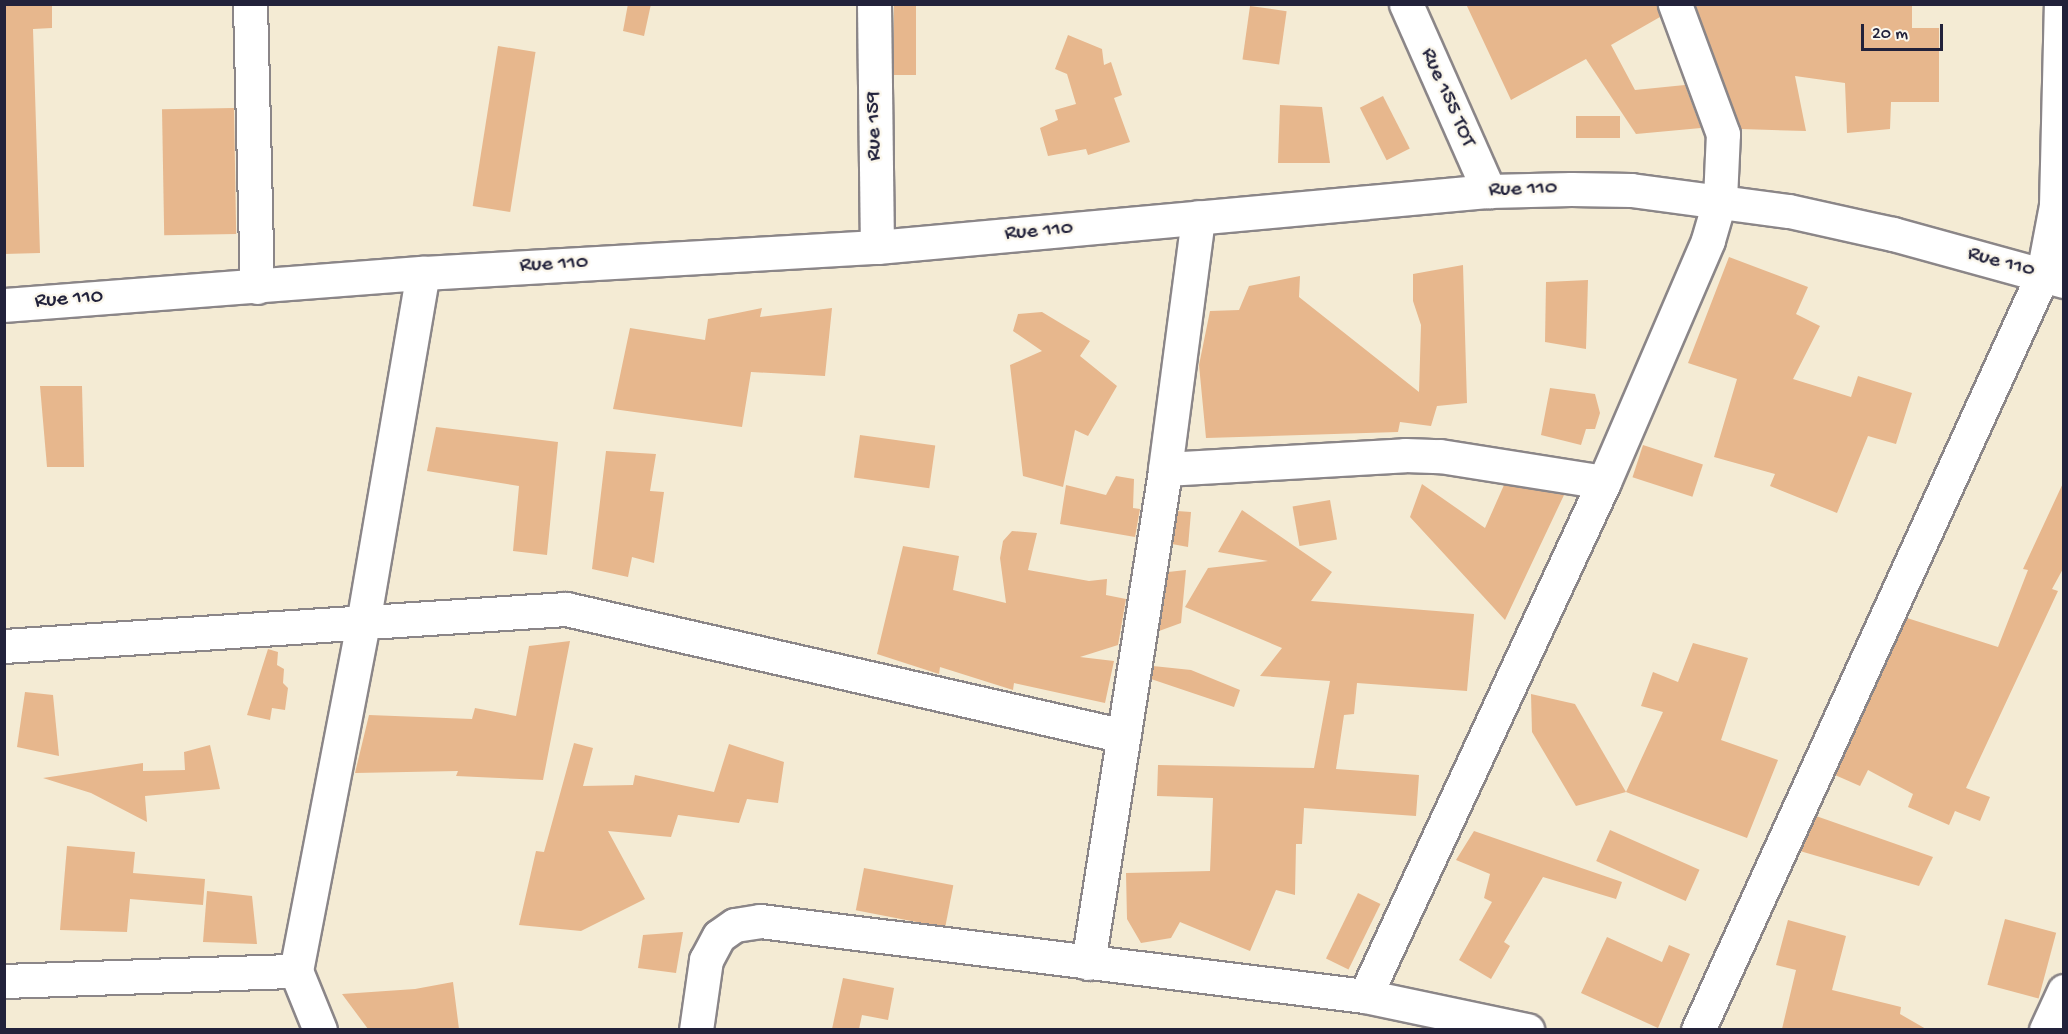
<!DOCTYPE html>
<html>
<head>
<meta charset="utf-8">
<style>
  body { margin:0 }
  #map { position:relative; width:2068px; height:1034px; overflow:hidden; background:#f4ebd4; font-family:"Gochi Hand",sans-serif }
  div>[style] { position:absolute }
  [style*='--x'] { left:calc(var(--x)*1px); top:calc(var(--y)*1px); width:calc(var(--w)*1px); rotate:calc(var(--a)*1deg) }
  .building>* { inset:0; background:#e7b78d; transform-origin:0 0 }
  .roads { filter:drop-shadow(2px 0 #8b8688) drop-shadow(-2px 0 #8b8688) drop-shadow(0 2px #8b8688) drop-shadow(0 -2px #8b8688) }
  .street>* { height:33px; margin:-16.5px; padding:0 16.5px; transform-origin:16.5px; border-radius:16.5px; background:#fff }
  span { translate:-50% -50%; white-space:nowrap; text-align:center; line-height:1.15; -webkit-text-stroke:5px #fbf7ec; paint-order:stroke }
  .street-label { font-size:22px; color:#22223b }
  .frame { position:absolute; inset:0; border:6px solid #22223b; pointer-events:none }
  .scale { position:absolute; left:1861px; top:24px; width:82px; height:27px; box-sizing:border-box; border:3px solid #22223b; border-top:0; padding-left:8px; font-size:18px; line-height:21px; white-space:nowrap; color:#22223b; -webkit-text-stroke:4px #fbf7ec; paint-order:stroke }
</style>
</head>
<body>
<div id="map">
  <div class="building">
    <i style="clip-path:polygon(4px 4px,52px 4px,52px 28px,33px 29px,40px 253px,4px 254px)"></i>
    <i style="clip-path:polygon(628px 4px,651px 4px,644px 36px,623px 31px)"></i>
    <i style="left:894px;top:4px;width:22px;height:71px"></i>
    <i style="clip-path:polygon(1466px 4px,1657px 4px,1660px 17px,1611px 45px,1635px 90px,1685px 85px,1701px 128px,1636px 134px,1586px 59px,1511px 100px)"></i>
    <i style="clip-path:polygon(1695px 4px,1912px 4px,1912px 28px,1939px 28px,1939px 102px,1891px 102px,1890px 129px,1847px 133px,1845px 83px,1795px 76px,1806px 131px,1741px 129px)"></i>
    <i style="left:1250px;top:6px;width:37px;height:54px;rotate:8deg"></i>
    <i style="clip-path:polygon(1068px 35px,1102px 49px,1104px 65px,1111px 62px,1122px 95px,1114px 98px,1130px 142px,1088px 155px,1086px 149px,1048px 156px,1040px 128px,1058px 120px,1055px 110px,1076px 104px,1067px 74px,1055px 69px)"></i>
    <i style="left:498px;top:46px;width:38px;height:162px;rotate:9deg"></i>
    <i style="left:1383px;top:96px;width:59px;height:26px;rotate:63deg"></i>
    <i style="clip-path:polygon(1280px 105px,1322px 107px,1330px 163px,1278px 163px)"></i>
    <i style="left:234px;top:108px;width:126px;height:72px;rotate:89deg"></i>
    <i style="left:1620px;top:116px;width:22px;height:44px;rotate:90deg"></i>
    <i style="clip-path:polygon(1729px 257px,1808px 287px,1796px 314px,1820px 326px,1793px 379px,1851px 397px,1858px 376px,1912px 393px,1896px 444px,1868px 436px,1837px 513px,1770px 486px,1775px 474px,1714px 457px,1737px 379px,1688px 363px)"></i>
    <i style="clip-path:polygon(1463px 265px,1467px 403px,1437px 406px,1431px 426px,1400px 422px,1398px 432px,1206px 438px,1199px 365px,1210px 311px,1239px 310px,1249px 286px,1300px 276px,1299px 297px,1419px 392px,1421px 325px,1413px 301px,1413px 274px)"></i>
    <i style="clip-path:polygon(1588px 280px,1586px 349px,1545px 342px,1546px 282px)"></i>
    <i style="clip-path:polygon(762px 308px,760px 317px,832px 308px,825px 376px,751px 372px,742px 427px,613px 409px,630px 328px,705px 340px,708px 319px)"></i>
    <i style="clip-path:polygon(1042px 312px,1090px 341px,1080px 356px,1117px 386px,1088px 436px,1075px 430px,1063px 487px,1023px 476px,1010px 365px,1042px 351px,1013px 331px,1018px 314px)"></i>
    <i style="clip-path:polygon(40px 386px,82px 386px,84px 467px,47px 467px)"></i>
    <i style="clip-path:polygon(1550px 388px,1595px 394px,1600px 413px,1595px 429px,1586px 429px,1581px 445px,1541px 435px)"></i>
    <i style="clip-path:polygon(436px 427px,558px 442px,547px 555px,513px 551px,519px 486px,427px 471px)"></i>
    <i style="left:860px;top:435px;width:76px;height:43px;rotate:8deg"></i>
    <i style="left:1643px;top:445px;width:63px;height:34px;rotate:18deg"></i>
    <i style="clip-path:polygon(606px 451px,656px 454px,650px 491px,664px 492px,654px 563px,632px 557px,628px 577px,592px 569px)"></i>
    <i style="clip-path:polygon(1116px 476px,1134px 479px,1133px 508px,1140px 509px,1135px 537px,1060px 524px,1066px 485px,1106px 495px)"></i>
    <i style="clip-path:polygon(2064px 481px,2064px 567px,2052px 589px,2058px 591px,1966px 788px,1990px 797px,1980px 821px,1955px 811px,1949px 825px,1908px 807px,1913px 794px,1868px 770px,1860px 786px,1835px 775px,1907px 618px,1998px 647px,2028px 570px,2023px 569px)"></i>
    <i style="clip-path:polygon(1422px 484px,1485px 528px,1504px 485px,1564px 495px,1505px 620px,1410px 517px)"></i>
    <i style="left:1330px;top:500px;width:40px;height:38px;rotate:80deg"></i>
    <i style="clip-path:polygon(1242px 510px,1332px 572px,1311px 601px,1474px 614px,1467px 691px,1357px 683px,1354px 714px,1344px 715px,1336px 769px,1419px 775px,1416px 816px,1304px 808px,1302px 844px,1296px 844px,1295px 895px,1276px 890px,1250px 951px,1180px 922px,1171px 938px,1141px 943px,1127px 919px,1126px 873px,1210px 871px,1213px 798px,1157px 796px,1158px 765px,1314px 768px,1330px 681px,1260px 676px,1282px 648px,1185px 607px,1208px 568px,1268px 561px,1218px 552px)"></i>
    <i style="clip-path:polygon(1177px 511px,1191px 512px,1188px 547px,1172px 544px)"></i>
    <i style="clip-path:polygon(1012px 531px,1037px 533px,1028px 570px,1089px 581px,1107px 579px,1106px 595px,1126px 599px,1118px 645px,1080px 657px,1114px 661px,1105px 703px,1014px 683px,1013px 690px,940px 667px,939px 674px,877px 654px,903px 546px,959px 556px,953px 590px,1006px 603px,1000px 558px,1003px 541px)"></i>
    <i style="clip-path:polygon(1186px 570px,1181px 623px,1159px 631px,1168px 572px)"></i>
    <i style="clip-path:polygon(570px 641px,543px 780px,456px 776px,458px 771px,355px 773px,369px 715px,472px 719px,475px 708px,516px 716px,529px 646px)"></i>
    <i style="clip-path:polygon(1693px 643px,1748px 658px,1721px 740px,1778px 760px,1747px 838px,1626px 792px,1663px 712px,1641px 706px,1653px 672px,1678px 682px)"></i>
    <i style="clip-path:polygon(268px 649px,278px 652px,277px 665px,284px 669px,283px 683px,288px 688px,285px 710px,272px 708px,270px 720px,247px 715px)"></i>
    <i style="clip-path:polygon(1153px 666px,1191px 670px,1240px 690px,1234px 707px,1151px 679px)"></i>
    <i style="clip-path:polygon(25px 692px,53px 695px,59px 756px,17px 747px)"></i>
    <i style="clip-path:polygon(1531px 694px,1575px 704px,1626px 792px,1576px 806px,1532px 732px)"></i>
    <i style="clip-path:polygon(574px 743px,593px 748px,583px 786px,633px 785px,635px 775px,714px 792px,729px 744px,784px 762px,778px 803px,747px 799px,739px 823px,678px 815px,671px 837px,608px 831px,645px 899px,581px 931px,519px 925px,536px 851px,544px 852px)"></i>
    <i style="clip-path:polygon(210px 745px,220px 789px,145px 796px,147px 822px,91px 793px,43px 778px,143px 763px,143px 771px,185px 770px,184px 752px)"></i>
    <i style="clip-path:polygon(1816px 816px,1933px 857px,1919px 886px,1800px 851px)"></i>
    <i style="left:1610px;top:830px;width:98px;height:34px;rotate:24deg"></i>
    <i style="clip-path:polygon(1474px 831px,1622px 882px,1616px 899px,1543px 877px,1504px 942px,1510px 946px,1491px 979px,1459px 960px,1492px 902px,1484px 898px,1490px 874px,1456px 860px)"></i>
    <i style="clip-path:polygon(67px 846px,135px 852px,133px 873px,205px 879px,203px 905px,130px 899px,127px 932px,60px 930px)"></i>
    <i style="left:864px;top:868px;width:91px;height:43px;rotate:11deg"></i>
    <i style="clip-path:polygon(207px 891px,252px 896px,257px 944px,203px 942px)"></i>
    <i style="left:1358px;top:893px;width:25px;height:73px;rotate:26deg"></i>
    <i style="left:2005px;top:919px;width:53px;height:68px;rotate:15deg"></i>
    <i style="clip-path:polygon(1788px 920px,1846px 936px,1832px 990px,1901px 1007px,1900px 1014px,1926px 1029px,1782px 1029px,1796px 970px,1776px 965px)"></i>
    <i style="clip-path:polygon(683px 932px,676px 973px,638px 968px,643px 935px)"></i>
    <i style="clip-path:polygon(1607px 937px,1662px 962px,1669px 945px,1690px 954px,1658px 1028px,1581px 993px)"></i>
    <i style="clip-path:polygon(843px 978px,894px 988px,888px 1020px,862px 1015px,859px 1029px,832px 1029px)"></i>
    <i style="clip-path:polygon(453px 982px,459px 1029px,368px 1029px,342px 994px,415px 989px)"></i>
  </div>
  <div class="roads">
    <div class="street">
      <i style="--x:250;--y:4;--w:283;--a:88.6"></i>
      <i style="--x:874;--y:4;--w:243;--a:89.3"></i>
      <i style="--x:1406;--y:4;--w:205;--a:66.1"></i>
      <i style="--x:4;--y:305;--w:420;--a:-4.4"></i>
      <i style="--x:423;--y:273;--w:455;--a:-3.3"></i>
      <i style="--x:877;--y:247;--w:615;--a:-5.23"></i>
      <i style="--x:1489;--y:191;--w:82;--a:-1.4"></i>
      <i style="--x:1571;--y:189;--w:60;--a:1"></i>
      <i style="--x:1631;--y:190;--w:159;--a:7.6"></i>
      <i style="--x:1789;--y:211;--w:107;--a:12.5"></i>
      <i style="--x:1893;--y:234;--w:177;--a:15.4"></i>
      <i style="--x:1165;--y:469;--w:240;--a:-3.3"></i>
      <i style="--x:1405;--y:455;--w:35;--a:2"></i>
      <i style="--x:1440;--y:456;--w:166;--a:9"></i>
      <i style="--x:4;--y:646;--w:563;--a:-3.77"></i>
      <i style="--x:566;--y:609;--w:572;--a:12.82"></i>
      <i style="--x:1088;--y:963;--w:500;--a:-81.1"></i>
      <i style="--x:1165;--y:469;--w:254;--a:-82.5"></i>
      <i style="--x:4;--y:981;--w:292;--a:-2"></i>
      <i style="--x:1365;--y:996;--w:567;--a:-65.06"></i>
      <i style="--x:1604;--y:482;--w:263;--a:-66.7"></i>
      <i style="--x:1708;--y:240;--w:43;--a:-73.7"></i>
      <i style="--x:1720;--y:199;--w:65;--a:-87.4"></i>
      <i style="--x:1723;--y:134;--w:139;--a:-110.3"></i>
      <i style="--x:320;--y:1030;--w:64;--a:-112.1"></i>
      <i style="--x:296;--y:971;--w:354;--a:-79.1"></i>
      <i style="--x:363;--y:623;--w:355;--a:-80.3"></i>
      <i style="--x:696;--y:1030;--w:71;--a:-81.9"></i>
      <i style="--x:706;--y:960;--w:27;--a:-62"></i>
      <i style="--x:719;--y:936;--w:19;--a:-35"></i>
      <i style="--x:735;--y:925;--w:25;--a:-9"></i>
      <i style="--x:760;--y:921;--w:610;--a:7.07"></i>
      <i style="--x:1365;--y:996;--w:166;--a:11.9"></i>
      <i style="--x:1698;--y:1030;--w:831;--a:-65.47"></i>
      <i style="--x:2043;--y:274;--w:70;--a:-79.3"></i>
      <i style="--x:2056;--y:205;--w:201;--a:-88.6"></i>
      <i style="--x:2046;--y:1030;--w:43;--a:-65.2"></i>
    </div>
  </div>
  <div class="street-label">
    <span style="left:1447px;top:98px;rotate:66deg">Rue 155 TOT</span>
    <span style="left:875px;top:126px;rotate:-91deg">Rue 159</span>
    <span style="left:1523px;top:190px;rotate:-2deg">Rue 110</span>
    <span style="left:1039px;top:232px;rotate:-5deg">Rue 110</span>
    <span style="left:2001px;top:263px;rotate:15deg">Rue 110</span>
    <span style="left:554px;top:265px;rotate:-3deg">Rue 110</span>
    <span style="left:69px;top:300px;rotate:-4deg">Rue 110</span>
  </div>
  <div class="frame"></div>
  <div class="scale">20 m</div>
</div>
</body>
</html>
